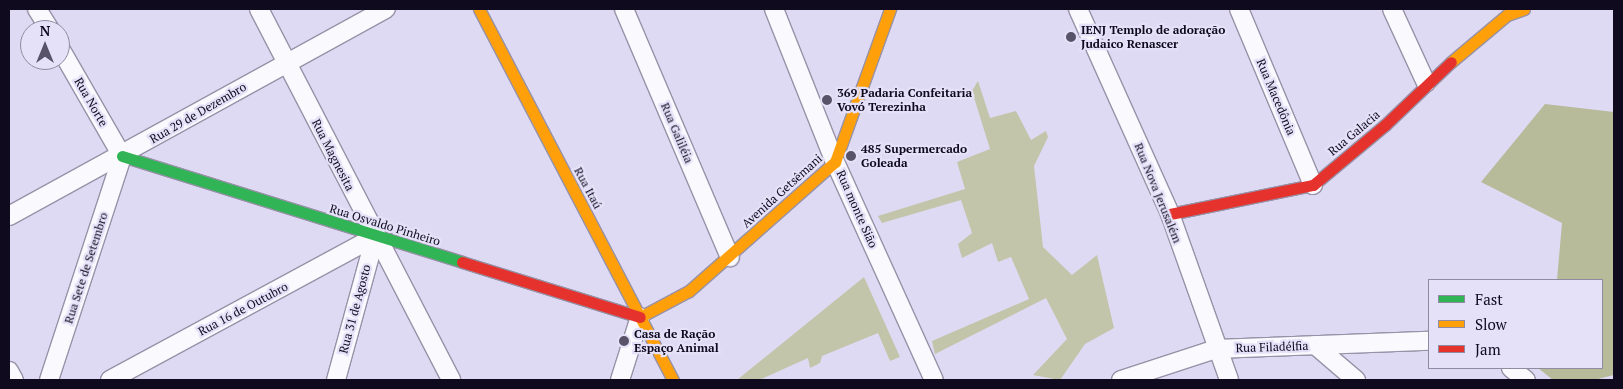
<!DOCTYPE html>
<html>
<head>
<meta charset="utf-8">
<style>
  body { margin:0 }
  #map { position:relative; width:1623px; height:389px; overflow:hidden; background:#dfdaf4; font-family:"PT Serif",serif }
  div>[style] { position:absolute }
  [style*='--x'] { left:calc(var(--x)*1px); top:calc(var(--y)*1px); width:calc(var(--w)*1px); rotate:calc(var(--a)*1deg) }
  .green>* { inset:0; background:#c2c5a9 }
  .forest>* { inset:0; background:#b8bb9a }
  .roads { filter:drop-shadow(1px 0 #9792a7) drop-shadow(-1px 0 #9792a7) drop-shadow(0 1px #9792a7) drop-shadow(0 -1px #9792a7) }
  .street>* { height:18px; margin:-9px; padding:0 9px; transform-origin:9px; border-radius:9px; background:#faf9fd }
  .fast>* { height:11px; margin:-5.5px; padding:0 5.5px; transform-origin:5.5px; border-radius:5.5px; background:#30b455 }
  .slow>* { height:11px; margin:-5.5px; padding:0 5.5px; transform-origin:5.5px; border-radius:5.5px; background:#ff9f0a }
  .jam>* { height:11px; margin:-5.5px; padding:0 5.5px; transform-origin:5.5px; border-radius:5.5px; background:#e5322d }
  .dots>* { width:14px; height:14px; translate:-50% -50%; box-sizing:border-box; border:2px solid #e5e1f8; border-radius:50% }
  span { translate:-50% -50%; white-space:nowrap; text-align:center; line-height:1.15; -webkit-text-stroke:4.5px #e5e1f8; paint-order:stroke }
  .poi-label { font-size:12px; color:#0f0a1d; font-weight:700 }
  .left { translate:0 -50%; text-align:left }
  .street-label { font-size:12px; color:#0f0a1d }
  .frame { position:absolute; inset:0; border:10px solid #0f0a1d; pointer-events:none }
  .legend { position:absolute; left:1428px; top:279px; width:175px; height:90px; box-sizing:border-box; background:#e5e1f8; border:1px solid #8f8ba0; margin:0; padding:6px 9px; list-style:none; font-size:15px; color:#0f0a1d }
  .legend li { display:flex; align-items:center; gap:10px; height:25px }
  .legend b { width:25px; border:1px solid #8f8ba0 }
  .north { position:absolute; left:20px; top:20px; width:50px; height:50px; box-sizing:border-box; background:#e5e1f8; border:1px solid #8f8ba0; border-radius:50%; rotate:0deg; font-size:14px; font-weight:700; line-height:20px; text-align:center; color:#0f0a1d }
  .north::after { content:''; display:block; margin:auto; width:18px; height:22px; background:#585368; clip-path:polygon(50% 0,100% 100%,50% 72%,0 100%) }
</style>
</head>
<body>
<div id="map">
  <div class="green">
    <i style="clip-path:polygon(978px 81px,990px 118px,1016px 111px,1031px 140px,1046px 131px,1048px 137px,1034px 166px,1043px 247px,1072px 275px,1097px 255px,1114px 328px,1085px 344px,1060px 380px,1033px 375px,1067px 339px,1046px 298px,935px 354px,932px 341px,1029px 299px,1011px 257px,998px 262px,992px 243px,962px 258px,958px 244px,972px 233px,961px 200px,882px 223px,878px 216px,965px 189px,957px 162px,990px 149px,972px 91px)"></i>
    <i style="clip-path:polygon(864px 277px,900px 357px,890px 361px,878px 333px,822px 356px,820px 363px,810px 368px,808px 358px,759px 380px,737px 380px)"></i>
  </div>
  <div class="forest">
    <i style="clip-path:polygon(1545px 104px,1614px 112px,1614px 375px,1594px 380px,1553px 380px,1538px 368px,1602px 368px,1602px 280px,1557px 280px,1562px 223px,1481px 182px)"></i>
  </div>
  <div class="roads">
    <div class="street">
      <i style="--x:37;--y:9;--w:25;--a:58"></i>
      <i style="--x:259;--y:9;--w:418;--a:62.6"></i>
      <i style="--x:624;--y:9;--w:270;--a:66.9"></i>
      <i style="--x:774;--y:9;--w:165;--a:68.3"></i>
      <i style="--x:835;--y:162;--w:239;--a:65.6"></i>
      <i style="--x:1078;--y:9;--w:225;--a:65.8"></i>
      <i style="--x:1170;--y:214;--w:176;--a:70.4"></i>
      <i style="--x:1239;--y:9;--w:191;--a:67.2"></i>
      <i style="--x:1392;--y:9;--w:81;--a:65.3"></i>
      <i style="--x:9;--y:216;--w:430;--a:-28.8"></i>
      <i style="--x:1315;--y:345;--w:54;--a:40.5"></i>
      <i style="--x:1511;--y:368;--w:19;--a:39"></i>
      <i style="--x:9;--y:371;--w:10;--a:61"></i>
      <i style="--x:49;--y:380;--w:236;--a:-71.9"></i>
      <i style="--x:122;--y:156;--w:125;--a:-119.9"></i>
      <i style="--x:110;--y:380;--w:301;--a:-28.4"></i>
      <i style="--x:336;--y:380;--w:148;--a:-74.7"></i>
      <i style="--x:620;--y:380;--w:66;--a:-72.4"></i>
      <i style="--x:1121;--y:380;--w:100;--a:-18.1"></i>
      <i style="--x:1216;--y:349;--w:213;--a:-2.2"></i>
    </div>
    <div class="fast">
      <i style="--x:122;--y:156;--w:356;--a:17.3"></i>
    </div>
    <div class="slow">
      <i style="--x:479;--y:9;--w:419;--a:62.4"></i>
      <i style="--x:1451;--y:62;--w:73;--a:-40"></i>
      <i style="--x:1507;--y:15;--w:18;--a:-19"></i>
      <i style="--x:640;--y:317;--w:55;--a:-28"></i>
      <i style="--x:689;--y:291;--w:195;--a:-41.5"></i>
      <i style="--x:835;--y:162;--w:163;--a:-70.2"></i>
    </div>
    <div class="jam">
      <i style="--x:1170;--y:214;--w:146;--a:-11.5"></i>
      <i style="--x:1313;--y:185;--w:94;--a:-39.8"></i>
      <i style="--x:1385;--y:125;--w:91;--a:-43.7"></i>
      <i style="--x:462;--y:262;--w:186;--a:17.2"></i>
    </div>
  </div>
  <div class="dots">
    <i style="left:1071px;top:37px;background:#585368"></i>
    <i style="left:827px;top:100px;background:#585368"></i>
    <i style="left:851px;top:156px;background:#585368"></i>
    <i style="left:624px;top:341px;background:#585368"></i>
  </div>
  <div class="poi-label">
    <span class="left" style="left:1081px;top:37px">IENJ Templo de adoração<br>Judaico Renascer</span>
    <span class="left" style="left:837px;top:100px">369 Padaria Confeitaria<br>Vovó Terezinha</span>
    <span class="left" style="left:861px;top:156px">485 Supermercado<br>Goleada</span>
    <span class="left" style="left:634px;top:341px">Casa de Ração<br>Espaço Animal</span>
  </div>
  <div class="street-label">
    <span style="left:1276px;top:97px;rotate:67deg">Rua Macedônia</span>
    <span style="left:91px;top:102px;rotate:60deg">Rua Norte</span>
    <span style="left:198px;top:113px;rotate:-30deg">Rua 29 de Dezembro</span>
    <span style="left:677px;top:133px;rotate:67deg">Rua Galiléia</span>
    <span style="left:1354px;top:133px;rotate:-40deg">Rua Galacia</span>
    <span style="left:333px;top:155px;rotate:63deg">Rua Magnesita</span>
    <span style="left:588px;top:188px;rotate:62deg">Rua Itaú</span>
    <span style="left:782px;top:191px;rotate:-42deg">Avenida Getsêmani</span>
    <span style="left:1158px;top:193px;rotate:68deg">Rua Nova Jerusalém</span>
    <span style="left:857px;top:209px;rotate:66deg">Rua monte Sião</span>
    <span style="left:385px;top:225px;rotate:17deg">Rua Osvaldo Pinheiro</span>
    <span style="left:86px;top:268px;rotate:-72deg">Rua Sete de Setembro</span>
    <span style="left:243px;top:309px;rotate:-28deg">Rua 16 de Outubro</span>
    <span style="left:355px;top:309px;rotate:-75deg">Rua 31 de Agosto</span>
    <span style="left:1272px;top:347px;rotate:-2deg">Rua Filadélfia</span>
  </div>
  <div class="frame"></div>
  <ul class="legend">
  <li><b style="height:6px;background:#30b455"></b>Fast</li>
  <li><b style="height:6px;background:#ff9f0a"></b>Slow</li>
  <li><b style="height:6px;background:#e5322d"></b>Jam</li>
  </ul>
  <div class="north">N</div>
</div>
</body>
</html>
